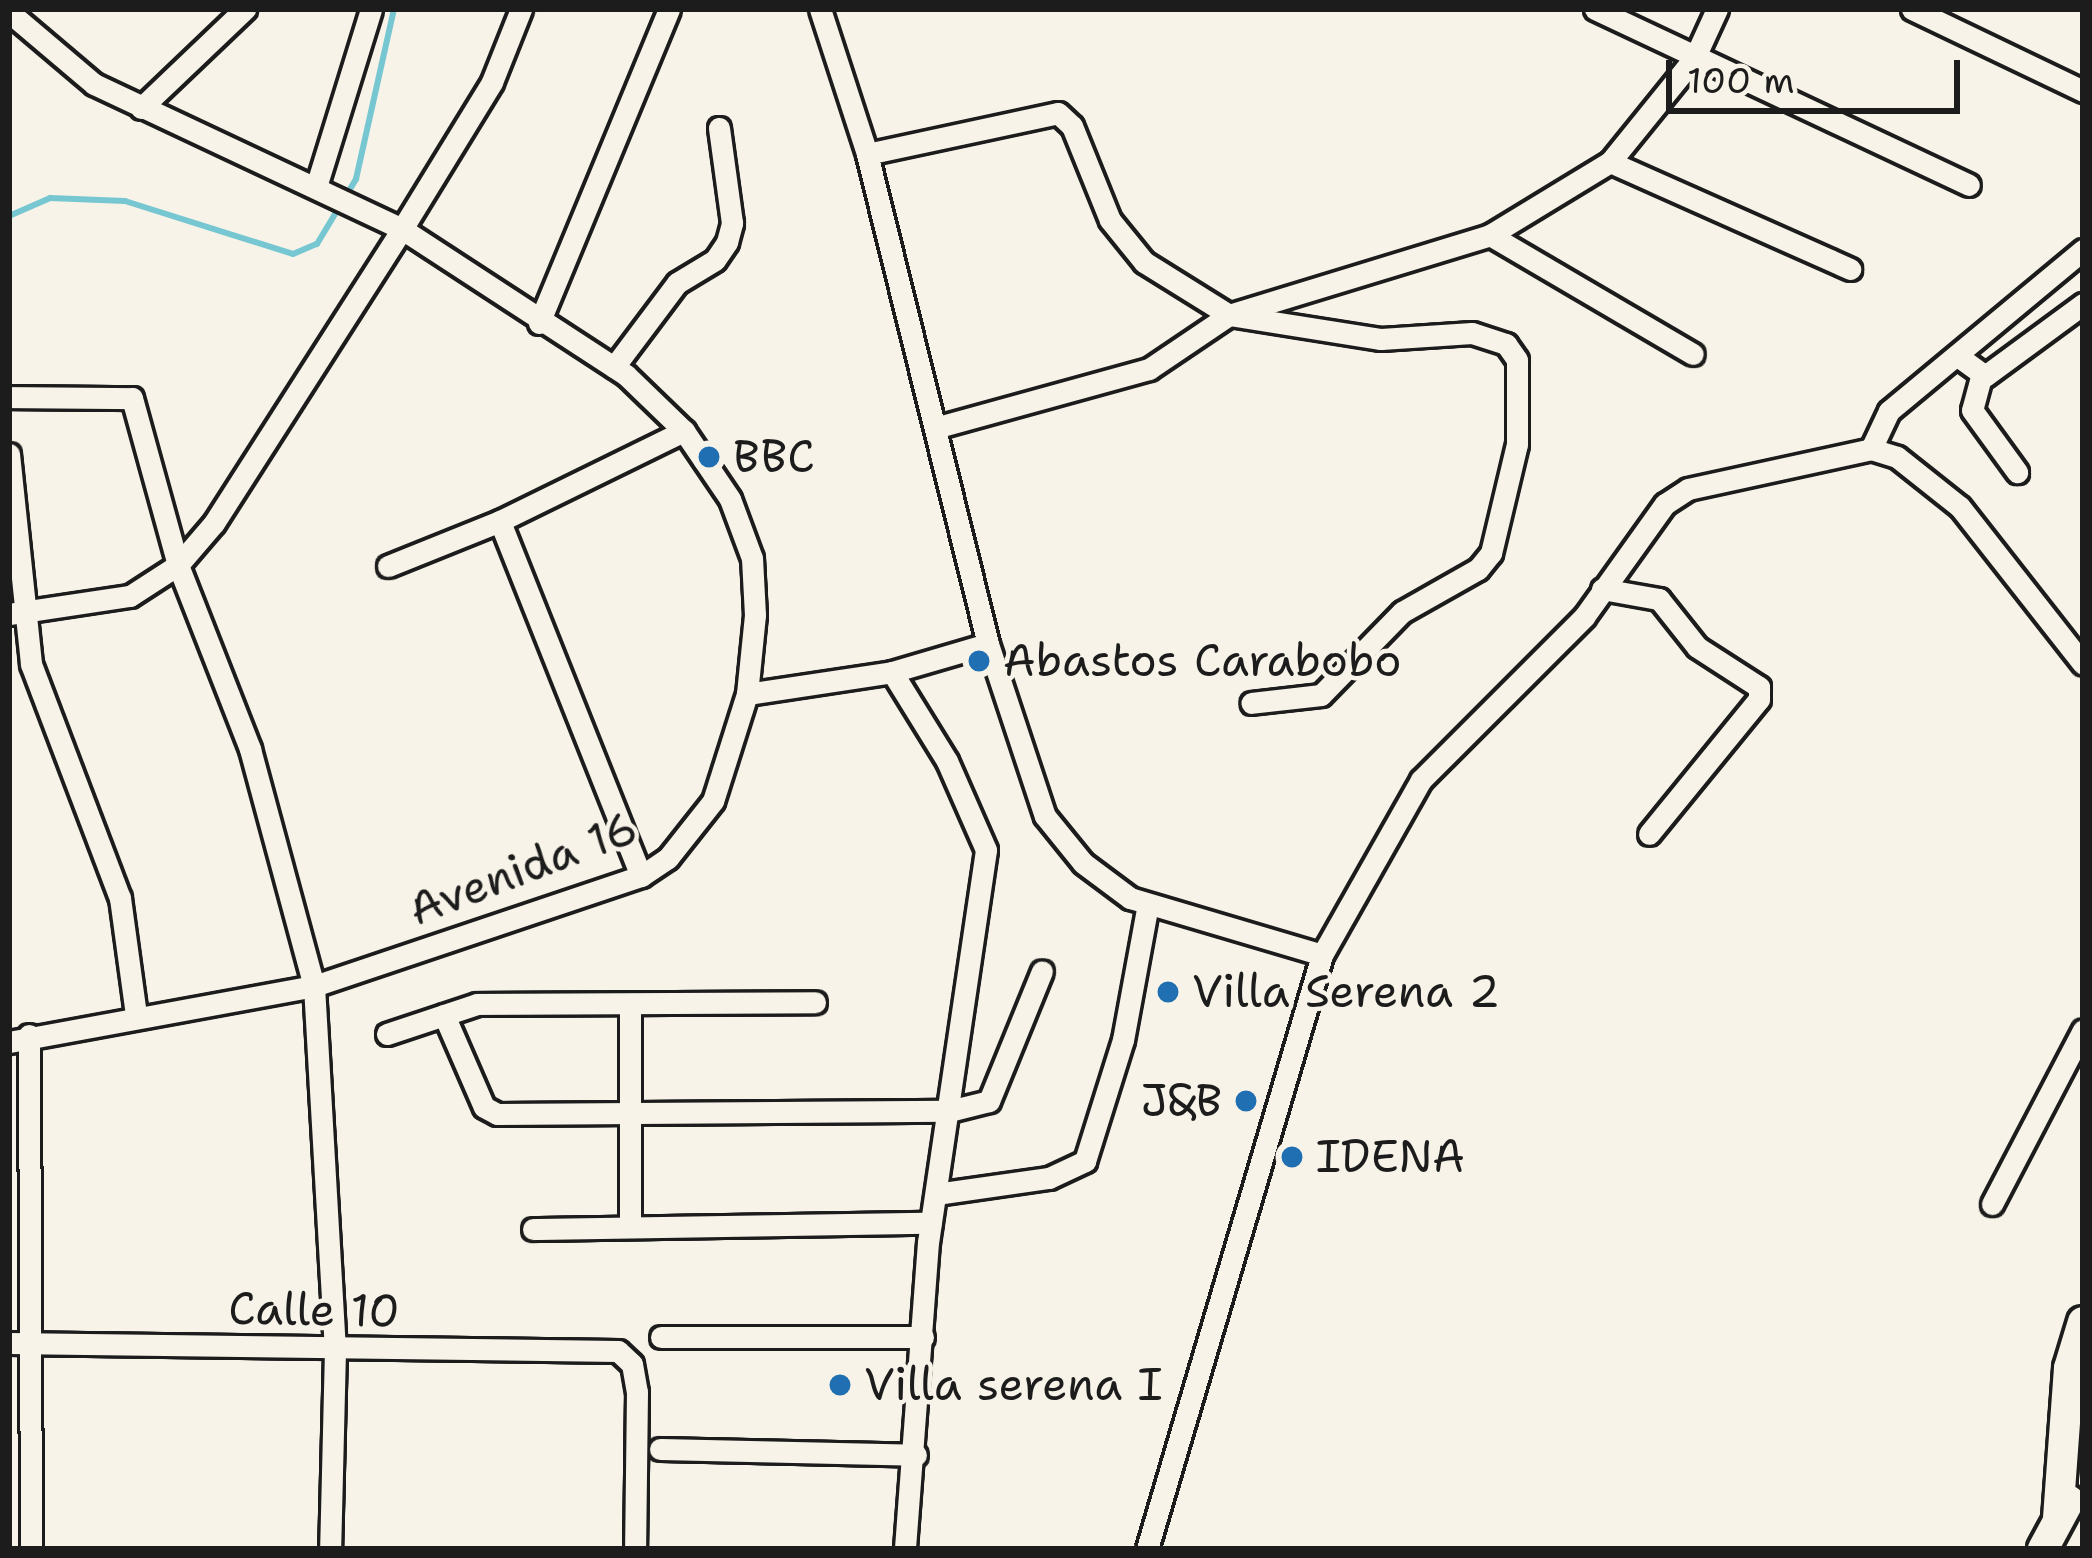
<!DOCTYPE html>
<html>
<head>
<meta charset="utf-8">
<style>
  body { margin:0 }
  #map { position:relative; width:2092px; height:1558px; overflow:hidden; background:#f7f3e8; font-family:"Shantell Sans",sans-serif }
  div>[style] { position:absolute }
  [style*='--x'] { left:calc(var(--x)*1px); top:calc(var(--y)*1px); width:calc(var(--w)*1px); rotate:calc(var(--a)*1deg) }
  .stream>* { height:6px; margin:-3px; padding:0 3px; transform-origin:3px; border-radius:3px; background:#77c7d2 }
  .roads { filter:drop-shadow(3px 0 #1c1c1c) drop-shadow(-3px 0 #1c1c1c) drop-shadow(0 3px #1c1c1c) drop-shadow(0 -3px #1c1c1c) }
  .street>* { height:21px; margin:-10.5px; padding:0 10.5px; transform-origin:10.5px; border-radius:10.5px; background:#f7f3e8 }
  .secondary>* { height:30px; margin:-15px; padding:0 15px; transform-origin:15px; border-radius:15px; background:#f7f3e8 }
  .dots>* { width:33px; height:33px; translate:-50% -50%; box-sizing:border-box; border:6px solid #f7f3e8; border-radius:50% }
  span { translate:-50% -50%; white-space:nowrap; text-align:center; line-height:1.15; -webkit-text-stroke:9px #f7f3e8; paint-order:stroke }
  .poi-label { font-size:45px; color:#1c1c1c }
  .left { translate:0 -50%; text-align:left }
  .right { translate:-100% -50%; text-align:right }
  .street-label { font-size:45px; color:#1c1c1c }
  .frame { position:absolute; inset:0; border:12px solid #1c1c1c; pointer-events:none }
  .scale { position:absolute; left:1666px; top:60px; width:294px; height:54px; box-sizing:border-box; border:6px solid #1c1c1c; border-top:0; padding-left:15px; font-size:36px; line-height:42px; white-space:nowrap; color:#1c1c1c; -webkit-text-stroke:9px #f7f3e8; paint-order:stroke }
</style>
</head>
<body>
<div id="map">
  <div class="stream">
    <i style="--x:9;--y:216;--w:45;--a:-23.7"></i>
    <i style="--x:50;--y:198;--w:75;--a:2.3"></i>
    <i style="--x:125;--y:201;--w:176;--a:17.5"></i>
    <i style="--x:293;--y:254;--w:26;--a:-23"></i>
    <i style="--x:317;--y:244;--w:76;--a:-59"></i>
    <i style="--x:356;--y:179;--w:174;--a:-77.4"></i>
  </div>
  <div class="roads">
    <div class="street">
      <i style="--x:820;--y:9;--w:152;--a:72"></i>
      <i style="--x:867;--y:154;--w:505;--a:76.13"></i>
      <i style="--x:988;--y:644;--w:181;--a:71.7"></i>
      <i style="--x:1045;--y:816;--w:60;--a:51"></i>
      <i style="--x:1083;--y:863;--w:59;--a:36.7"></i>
      <i style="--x:1130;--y:898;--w:200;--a:16.5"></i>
      <i style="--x:1595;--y:9;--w:413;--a:25.2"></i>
      <i style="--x:1912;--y:9;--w:190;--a:25.6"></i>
      <i style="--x:9;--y:12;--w:111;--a:40.3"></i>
      <i style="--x:94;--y:84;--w:340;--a:25.2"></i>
      <i style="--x:402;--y:229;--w:267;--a:33.1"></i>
      <i style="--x:626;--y:375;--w:81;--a:44"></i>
      <i style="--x:684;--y:431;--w:82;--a:55.9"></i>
      <i style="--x:730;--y:499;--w:63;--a:69.6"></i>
      <i style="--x:752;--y:558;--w:57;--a:87"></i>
      <i style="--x:755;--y:615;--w:79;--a:95.8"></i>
      <i style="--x:747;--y:694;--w:112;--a:107.6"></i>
      <i style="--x:713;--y:801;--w:73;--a:128.3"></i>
      <i style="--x:668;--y:858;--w:32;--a:146"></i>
      <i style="--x:641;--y:876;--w:345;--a:161.4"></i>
      <i style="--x:314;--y:986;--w:310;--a:169.6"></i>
      <i style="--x:141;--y:108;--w:144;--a:-43.6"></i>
      <i style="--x:867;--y:154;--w:195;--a:-12.1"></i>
      <i style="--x:1058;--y:113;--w:19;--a:43"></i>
      <i style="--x:1072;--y:126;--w:101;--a:68"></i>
      <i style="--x:1110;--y:220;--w:54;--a:51"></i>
      <i style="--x:1144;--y:262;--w:100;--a:31.9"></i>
      <i style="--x:1229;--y:315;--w:154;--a:9"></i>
      <i style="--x:1381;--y:339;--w:91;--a:-3.8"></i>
      <i style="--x:1472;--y:333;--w:36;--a:18"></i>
      <i style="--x:1506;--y:344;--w:19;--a:55"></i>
      <i style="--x:1517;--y:360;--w:84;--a:90"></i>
      <i style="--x:1517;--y:444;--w:112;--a:103.4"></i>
      <i style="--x:1491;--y:553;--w:21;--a:129"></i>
      <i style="--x:1478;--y:569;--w:87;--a:150.5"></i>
      <i style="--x:1402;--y:612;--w:116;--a:134.3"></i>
      <i style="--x:1321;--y:695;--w:70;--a:173.5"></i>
      <i style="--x:1610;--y:162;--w:263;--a:24"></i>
      <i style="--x:316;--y:187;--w:186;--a:-72.8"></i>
      <i style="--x:1490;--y:235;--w:235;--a:30.4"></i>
      <i style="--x:539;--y:323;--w:340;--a:-67.5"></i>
      <i style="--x:1959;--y:357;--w:32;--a:36"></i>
      <i style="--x:1985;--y:376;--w:122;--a:-36.3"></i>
      <i style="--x:614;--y:367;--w:105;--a:-53.1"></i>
      <i style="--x:677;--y:283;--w:44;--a:-31.2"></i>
      <i style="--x:715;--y:260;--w:22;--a:-56"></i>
      <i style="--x:727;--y:242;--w:20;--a:-75"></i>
      <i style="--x:732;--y:223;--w:96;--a:-97.8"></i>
      <i style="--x:1981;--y:377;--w:34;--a:105"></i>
      <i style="--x:1972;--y:410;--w:77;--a:54"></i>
      <i style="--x:9;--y:397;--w:123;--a:0.5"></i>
      <i style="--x:132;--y:398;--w:173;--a:74.6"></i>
      <i style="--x:938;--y:427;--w:219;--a:-15.4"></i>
      <i style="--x:1149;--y:369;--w:97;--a:-34"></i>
      <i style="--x:1229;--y:315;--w:273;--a:-17"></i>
      <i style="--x:1490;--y:235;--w:140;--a:-31.3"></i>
      <i style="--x:1610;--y:162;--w:135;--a:-51"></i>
      <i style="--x:1695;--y:57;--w:53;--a:-65.4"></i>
      <i style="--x:1871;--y:449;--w:42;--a:-64.7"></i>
      <i style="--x:1889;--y:411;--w:252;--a:-39.7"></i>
      <i style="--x:9;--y:454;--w:211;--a:84"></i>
      <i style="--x:31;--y:664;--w:250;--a:69.2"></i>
      <i style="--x:120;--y:898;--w:118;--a:82.2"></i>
      <i style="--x:178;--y:565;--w:55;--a:-49.4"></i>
      <i style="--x:214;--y:523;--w:349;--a:-57.4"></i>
      <i style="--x:402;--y:229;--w:172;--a:-58.5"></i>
      <i style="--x:492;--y:82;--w:79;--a:-68.3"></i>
      <i style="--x:388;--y:566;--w:121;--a:-21.9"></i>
      <i style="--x:1602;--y:589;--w:58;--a:10"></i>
      <i style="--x:1659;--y:599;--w:61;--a:51.6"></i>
      <i style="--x:1697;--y:647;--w:74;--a:32.8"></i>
      <i style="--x:1759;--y:687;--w:12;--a:90"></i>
      <i style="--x:1759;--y:699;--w:174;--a:129.2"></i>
      <i style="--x:9;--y:614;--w:122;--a:-8.5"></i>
      <i style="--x:130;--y:596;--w:57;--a:-32.9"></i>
      <i style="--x:178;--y:565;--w:198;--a:68.6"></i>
      <i style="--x:250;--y:749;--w:245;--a:74.9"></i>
      <i style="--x:314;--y:986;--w:365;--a:86.7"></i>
      <i style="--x:335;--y:1350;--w:199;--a:91.4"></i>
      <i style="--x:892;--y:672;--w:100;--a:-16.3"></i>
      <i style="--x:747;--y:694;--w:147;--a:-8.6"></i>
      <i style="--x:892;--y:672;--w:105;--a:58.3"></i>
      <i style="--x:947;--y:761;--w:97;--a:66.3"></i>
      <i style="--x:986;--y:850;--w:396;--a:98.4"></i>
      <i style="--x:928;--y:1242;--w:308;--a:94.3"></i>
      <i style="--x:641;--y:876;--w:382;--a:-111.7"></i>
      <i style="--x:500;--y:521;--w:205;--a:-26.1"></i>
      <i style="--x:444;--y:1015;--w:100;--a:66.5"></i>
      <i style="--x:484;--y:1107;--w:15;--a:28"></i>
      <i style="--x:497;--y:1114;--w:452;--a:-0.4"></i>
      <i style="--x:949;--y:1111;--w:41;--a:-14"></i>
      <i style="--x:989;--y:1101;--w:140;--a:-67.8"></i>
      <i style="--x:387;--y:1034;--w:95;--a:-18.4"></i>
      <i style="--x:477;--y:1004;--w:338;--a:-0.3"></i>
      <i style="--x:29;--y:1035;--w:514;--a:89.78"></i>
      <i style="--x:936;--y:1194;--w:114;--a:-8.1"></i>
      <i style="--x:1049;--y:1178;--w:40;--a:-25"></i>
      <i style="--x:1085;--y:1161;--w:127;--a:-72.6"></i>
      <i style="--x:1123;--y:1040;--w:138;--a:-79.6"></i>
      <i style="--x:1992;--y:1204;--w:196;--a:-62.4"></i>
      <i style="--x:630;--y:1227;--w:220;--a:-90"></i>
      <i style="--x:533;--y:1229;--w:398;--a:-0.9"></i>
      <i style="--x:661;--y:1337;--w:262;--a:0"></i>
      <i style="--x:9;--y:1343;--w:609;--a:0.75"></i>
      <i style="--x:618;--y:1351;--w:19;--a:43"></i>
      <i style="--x:632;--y:1364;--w:28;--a:80"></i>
      <i style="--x:637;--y:1392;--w:157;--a:90.7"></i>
      <i style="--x:660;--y:1449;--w:256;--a:1.3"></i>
      <i style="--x:1147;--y:1549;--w:619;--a:-73.58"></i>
      <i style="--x:1322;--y:955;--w:201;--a:-60.5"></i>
      <i style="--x:1421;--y:780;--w:231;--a:-45"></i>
      <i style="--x:1584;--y:617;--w:139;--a:-54.4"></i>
      <i style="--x:1665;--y:504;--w:27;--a:-33"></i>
      <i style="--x:1688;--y:489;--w:187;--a:-12.3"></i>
      <i style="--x:1871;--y:449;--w:27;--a:17"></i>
      <i style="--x:1897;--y:457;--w:80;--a:38.4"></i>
      <i style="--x:1960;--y:507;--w:199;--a:51.9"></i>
    </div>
    <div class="secondary">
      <i style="--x:2058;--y:1518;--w:150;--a:-85.8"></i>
      <i style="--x:2069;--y:1368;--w:48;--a:-73.1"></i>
      <i style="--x:2043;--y:1549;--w:55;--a:-61.6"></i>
    </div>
  </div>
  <div class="dots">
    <i style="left:709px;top:457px;background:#1f6fb2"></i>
    <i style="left:979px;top:661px;background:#1f6fb2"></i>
    <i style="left:1168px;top:992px;background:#1f6fb2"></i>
    <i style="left:1246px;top:1101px;background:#1f6fb2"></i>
    <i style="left:1292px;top:1157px;background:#1f6fb2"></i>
    <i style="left:840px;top:1385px;background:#1f6fb2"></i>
  </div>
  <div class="poi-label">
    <span class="left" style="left:733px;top:457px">BBC</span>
    <span class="left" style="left:1003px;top:661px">Abastos Carabobo</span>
    <span class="left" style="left:1192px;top:992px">Villa Serena 2</span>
    <span class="right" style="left:1222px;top:1101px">J&amp;B</span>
    <span class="left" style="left:1316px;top:1157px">IDENA</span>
    <span class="left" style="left:864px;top:1385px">Villa serena I</span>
  </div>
  <div class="street-label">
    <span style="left:523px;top:869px;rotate:-21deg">Avenida 16</span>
    <span style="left:314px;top:1310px;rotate:1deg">Calle 10</span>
  </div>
  <div class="frame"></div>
  <div class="scale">100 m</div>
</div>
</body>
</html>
